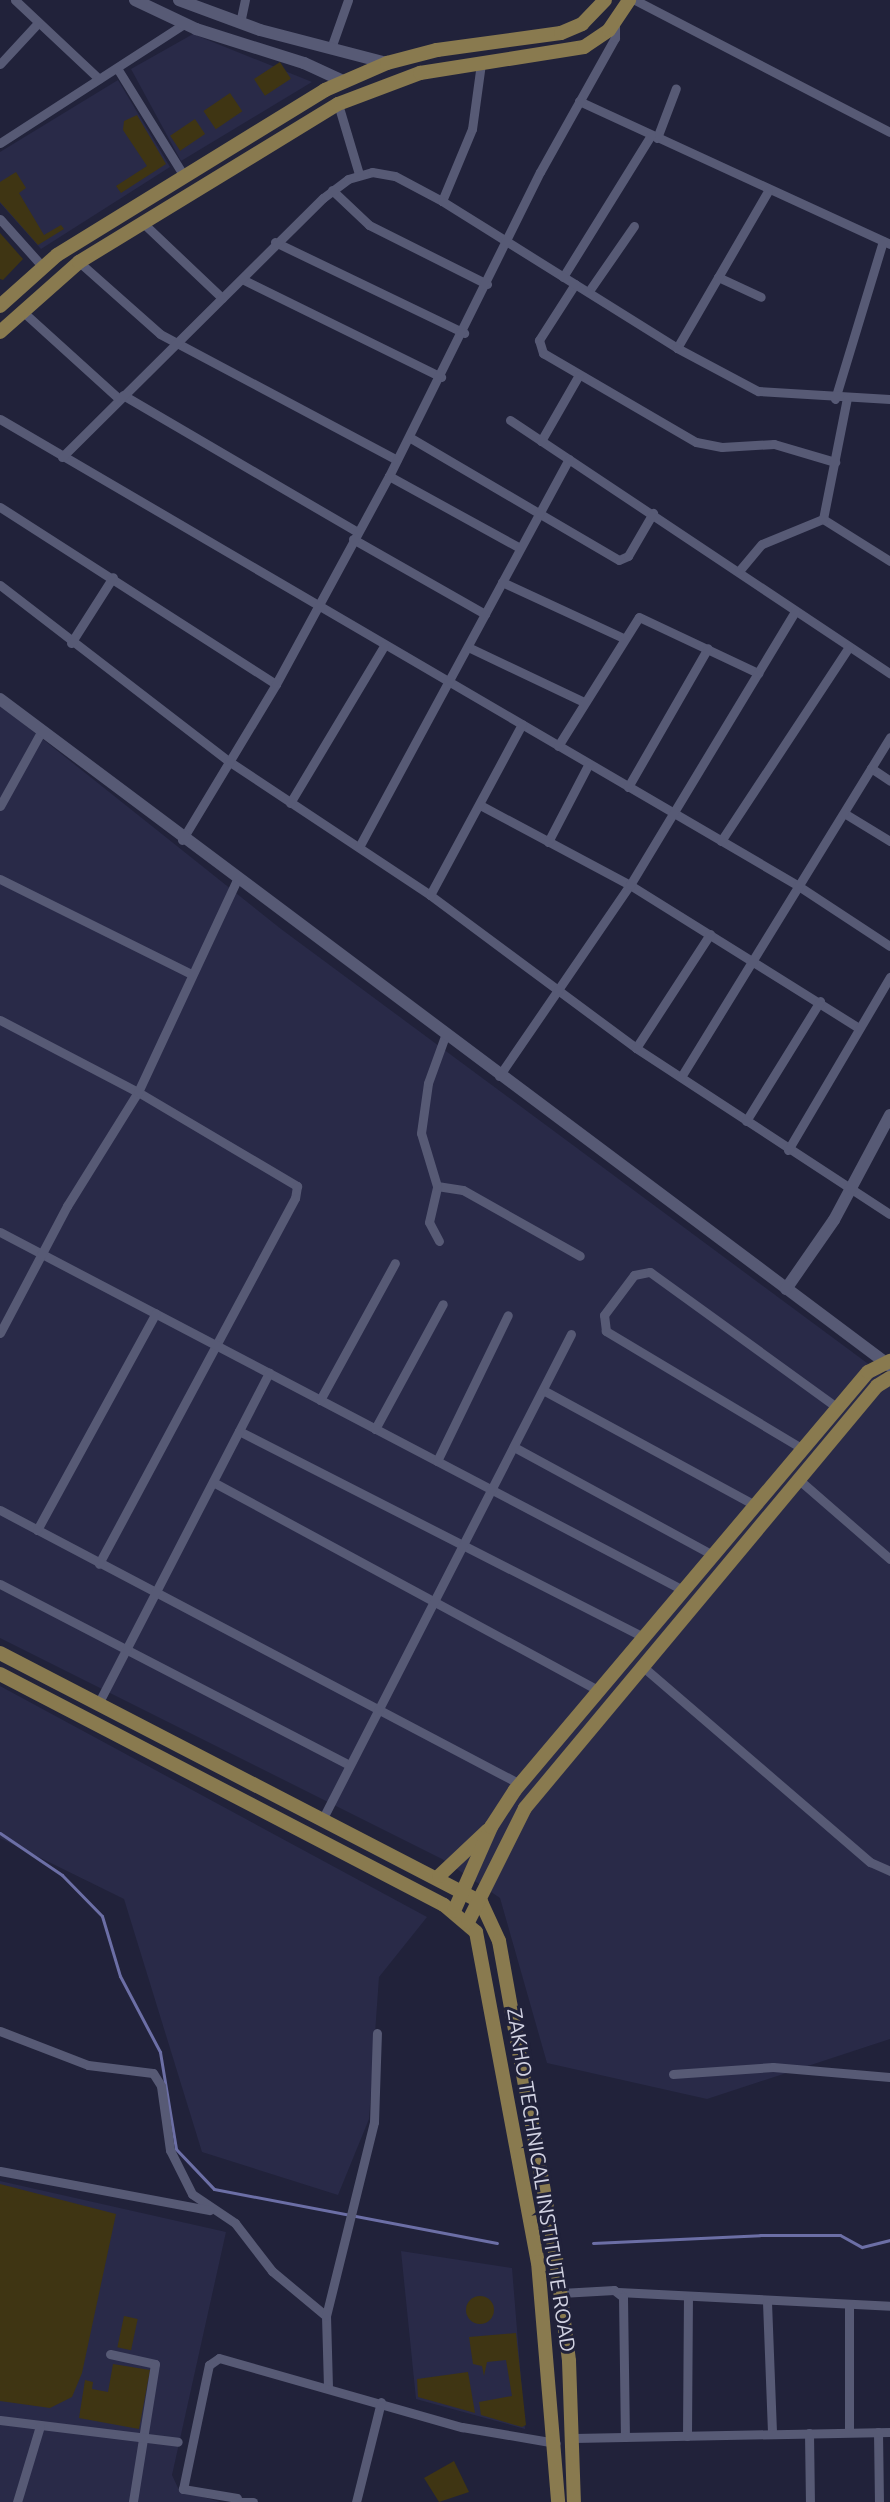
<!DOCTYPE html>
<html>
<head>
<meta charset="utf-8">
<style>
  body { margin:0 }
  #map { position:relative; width:890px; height:2502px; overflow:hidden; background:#21223a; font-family:Ubuntu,sans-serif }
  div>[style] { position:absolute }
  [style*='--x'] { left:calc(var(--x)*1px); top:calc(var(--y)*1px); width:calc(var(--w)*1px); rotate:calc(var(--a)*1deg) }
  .built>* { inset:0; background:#292a48 }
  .green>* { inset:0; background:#3f3513; transform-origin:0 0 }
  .round { border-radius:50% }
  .stream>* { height:3px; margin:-1.5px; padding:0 1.5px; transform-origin:1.5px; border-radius:1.5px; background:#6c6fa6 }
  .street>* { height:9px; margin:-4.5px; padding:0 4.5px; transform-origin:4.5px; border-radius:4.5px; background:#575a75 }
  .secondary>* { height:12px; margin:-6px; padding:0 6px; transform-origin:6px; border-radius:6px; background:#575a75 }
  .primary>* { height:14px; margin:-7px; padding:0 7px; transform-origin:7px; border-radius:7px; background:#897a4f }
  span { translate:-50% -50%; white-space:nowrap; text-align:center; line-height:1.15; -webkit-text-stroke:6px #21223a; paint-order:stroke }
  .street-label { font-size:21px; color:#d1d2e2 }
</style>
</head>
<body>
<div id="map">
  <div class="built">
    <i style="clip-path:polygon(193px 34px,312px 82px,181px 161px,131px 69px)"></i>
    <i style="clip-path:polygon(118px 80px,170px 167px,41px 249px,0 203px,0 152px)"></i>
    <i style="clip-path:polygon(0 705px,281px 929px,890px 1380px,890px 2039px,707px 2099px,547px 2063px,500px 1898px,442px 1859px,0 1638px)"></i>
    <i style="clip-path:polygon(0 1686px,427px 1917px,379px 1977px,369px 2119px,338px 2195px,202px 2152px,124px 1899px,0 1838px)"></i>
    <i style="clip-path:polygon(0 2181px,226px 2232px,172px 2475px,179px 2490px,220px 2502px,0 2502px)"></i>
    <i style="clip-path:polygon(401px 2251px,512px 2268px,525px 2429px,416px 2399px)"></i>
  </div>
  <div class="green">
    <i style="left:280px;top:62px;width:20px;height:31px;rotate:57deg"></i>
    <i style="left:230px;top:93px;width:22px;height:32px;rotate:56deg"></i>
    <i style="clip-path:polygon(137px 115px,166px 164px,121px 193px,116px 186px,147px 166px,123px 130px,124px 121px)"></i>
    <i style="left:195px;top:119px;width:18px;height:30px;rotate:56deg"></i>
    <i style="clip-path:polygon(16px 172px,26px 188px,19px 193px,44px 235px,61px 225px,64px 229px,38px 245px,0 202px,0 182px)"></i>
    <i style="clip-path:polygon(0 233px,23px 259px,3px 280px,0 279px)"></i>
    <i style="clip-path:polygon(0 2184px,116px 2214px,82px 2373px,72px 2397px,50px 2408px,0 2401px)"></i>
    <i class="round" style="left:466px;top:2296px;width:28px;height:28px"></i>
    <i style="left:124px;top:2316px;width:14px;height:32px;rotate:12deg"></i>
    <i style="clip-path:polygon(516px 2333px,526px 2425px,522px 2427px,481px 2415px,479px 2402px,512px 2396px,506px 2360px,487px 2362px,484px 2376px,482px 2366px,473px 2364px,469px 2337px)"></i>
    <i style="clip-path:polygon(113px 2364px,150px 2370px,139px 2429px,79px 2418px,85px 2380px,93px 2382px,92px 2389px,108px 2392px)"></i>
    <i style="clip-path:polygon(468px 2372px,475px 2413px,418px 2397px,417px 2379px)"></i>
    <i style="clip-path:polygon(454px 2461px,469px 2492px,439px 2502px,424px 2478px)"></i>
  </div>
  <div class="stream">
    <i style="--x:0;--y:1833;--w:75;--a:34.1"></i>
    <i style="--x:62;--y:1875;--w:57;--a:45.7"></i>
    <i style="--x:102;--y:1916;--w:63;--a:73.3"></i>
    <i style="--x:120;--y:1976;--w:86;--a:62.2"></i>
    <i style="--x:160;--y:2052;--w:98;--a:80.6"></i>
    <i style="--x:176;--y:2149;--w:55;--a:46.5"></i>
    <i style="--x:214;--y:2189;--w:288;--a:10.8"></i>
    <i style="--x:593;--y:2243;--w:167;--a:-2.7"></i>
    <i style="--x:760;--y:2235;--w:80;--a:0"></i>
    <i style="--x:840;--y:2235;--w:25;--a:29"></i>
    <i style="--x:862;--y:2247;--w:29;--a:-14"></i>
  </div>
  <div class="street">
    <i style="--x:15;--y:0;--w:115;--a:43.2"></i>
    <i style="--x:635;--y:0;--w:287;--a:27.4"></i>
    <i style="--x:240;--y:23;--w:24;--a:-78"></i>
    <i style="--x:331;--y:48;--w:51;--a:-70.5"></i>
    <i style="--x:0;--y:64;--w:56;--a:-47.2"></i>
    <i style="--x:117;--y:68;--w:127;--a:58.2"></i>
    <i style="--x:579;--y:101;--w:342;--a:24.7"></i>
    <i style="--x:338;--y:104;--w:73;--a:73.3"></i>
    <i style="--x:657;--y:138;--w:53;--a:-69.2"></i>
    <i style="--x:0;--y:143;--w:219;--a:-32.9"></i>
    <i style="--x:332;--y:190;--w:51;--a:43.4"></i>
    <i style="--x:369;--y:225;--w:132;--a:26.6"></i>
    <i style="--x:442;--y:201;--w:78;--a:-67.4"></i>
    <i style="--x:472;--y:129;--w:67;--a:-82.2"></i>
    <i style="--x:0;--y:219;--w:63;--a:48.2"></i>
    <i style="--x:143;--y:223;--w:109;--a:43.5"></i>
    <i style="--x:275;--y:242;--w:210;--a:25.7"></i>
    <i style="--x:79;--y:262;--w:108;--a:41.6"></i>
    <i style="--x:160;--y:334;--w:268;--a:28"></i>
    <i style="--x:563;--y:277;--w:167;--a:-58.2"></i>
    <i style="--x:718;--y:277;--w:47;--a:24.9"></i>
    <i style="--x:242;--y:279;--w:222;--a:26.2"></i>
    <i style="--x:575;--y:284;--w:67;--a:122.7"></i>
    <i style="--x:539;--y:340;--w:14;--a:73"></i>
    <i style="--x:543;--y:353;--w:177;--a:30.2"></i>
    <i style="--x:696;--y:442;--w:26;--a:11"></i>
    <i style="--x:722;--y:447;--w:52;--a:-3.3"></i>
    <i style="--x:774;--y:444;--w:64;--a:16.4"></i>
    <i style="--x:589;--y:291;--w:79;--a:-55.3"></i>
    <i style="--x:21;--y:310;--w:132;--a:42.2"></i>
    <i style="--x:677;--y:348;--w:181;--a:-59.9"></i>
    <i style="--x:123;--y:395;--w:271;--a:30.3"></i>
    <i style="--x:835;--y:399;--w:165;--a:-73.1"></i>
    <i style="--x:0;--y:419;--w:923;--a:30.31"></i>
    <i style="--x:797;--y:885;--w:111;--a:33.3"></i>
    <i style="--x:510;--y:420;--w:457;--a:33.7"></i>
    <i style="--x:409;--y:437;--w:243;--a:30.4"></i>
    <i style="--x:619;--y:560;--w:10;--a:-24"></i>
    <i style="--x:628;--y:556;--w:50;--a:-59.8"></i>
    <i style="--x:541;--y:441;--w:76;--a:-60.1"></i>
    <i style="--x:62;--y:457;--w:368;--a:-44.8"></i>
    <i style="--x:323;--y:198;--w:31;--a:-37"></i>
    <i style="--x:348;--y:179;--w:25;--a:-16"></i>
    <i style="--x:372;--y:172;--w:23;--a:10"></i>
    <i style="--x:395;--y:176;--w:53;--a:28"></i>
    <i style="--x:442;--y:201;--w:277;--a:32"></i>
    <i style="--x:677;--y:348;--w:92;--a:28"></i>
    <i style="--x:758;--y:391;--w:132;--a:3.5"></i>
    <i style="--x:389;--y:476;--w:149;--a:28.8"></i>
    <i style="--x:0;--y:507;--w:328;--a:32.7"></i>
    <i style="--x:823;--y:519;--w:79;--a:32.1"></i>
    <i style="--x:353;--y:539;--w:152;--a:29.6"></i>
    <i style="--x:739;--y:571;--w:35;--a:-50"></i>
    <i style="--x:762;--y:544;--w:66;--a:-22.3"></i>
    <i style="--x:823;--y:519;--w:123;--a:-78.8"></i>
    <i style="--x:502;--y:582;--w:133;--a:24.8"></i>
    <i style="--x:0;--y:585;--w:290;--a:37.6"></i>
    <i style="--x:230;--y:762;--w:240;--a:33.6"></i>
    <i style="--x:430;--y:895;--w:257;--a:36.6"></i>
    <i style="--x:636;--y:1048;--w:303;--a:33.2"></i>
    <i style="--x:71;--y:643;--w:78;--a:-57.5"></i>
    <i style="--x:468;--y:647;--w:128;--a:25.4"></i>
    <i style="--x:558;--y:746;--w:152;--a:-57.9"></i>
    <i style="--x:639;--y:617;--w:132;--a:25.2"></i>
    <i style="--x:871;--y:768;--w:23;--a:34"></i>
    <i style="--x:628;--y:787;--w:160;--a:-60.1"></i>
    <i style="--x:290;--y:803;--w:183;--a:-59.1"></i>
    <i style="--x:480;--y:805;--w:170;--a:28.1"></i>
    <i style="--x:630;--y:885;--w:270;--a:32"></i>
    <i style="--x:0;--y:806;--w:85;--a:-61"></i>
    <i style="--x:844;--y:813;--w:54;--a:31.3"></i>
    <i style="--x:182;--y:840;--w:182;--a:-58.9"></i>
    <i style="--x:276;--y:684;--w:237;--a:-61.5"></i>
    <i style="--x:389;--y:476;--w:339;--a:-63.6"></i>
    <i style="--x:540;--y:172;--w:154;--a:-60.8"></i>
    <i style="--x:615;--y:38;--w:14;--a:-90"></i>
    <i style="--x:721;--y:841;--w:232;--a:-56.6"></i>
    <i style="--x:548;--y:842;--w:87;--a:-62.5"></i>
    <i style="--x:359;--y:847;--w:441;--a:-61.6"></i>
    <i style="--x:0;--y:879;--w:213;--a:26.4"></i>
    <i style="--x:430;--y:895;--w:194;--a:-61.7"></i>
    <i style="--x:0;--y:1020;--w:156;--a:27.6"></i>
    <i style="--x:138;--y:1092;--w:185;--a:30.6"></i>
    <i style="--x:297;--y:1186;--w:12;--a:99"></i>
    <i style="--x:295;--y:1198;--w:415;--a:118.2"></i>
    <i style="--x:636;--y:1048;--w:136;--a:-57"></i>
    <i style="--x:499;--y:1076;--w:232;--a:-55.6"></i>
    <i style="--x:630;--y:885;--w:319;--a:-58.9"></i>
    <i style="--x:681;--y:1077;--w:399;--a:-58.4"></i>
    <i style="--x:746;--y:1121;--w:141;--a:-58.3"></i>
    <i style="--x:788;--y:1150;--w:201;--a:-59.5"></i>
    <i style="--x:437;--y:1186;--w:26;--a:9"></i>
    <i style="--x:463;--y:1190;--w:134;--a:29.4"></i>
    <i style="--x:0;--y:1232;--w:771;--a:27.66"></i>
    <i style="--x:439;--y:1241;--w:21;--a:-118"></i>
    <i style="--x:429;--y:1222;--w:37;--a:-77"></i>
    <i style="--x:437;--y:1186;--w:55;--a:-106.8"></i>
    <i style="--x:421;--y:1133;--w:50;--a:-82"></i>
    <i style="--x:428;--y:1083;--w:50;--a:-70.1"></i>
    <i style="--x:0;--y:1333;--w:144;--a:-62.2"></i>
    <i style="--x:67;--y:1206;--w:134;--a:-58.1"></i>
    <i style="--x:138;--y:1092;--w:234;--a:-65"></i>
    <i style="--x:543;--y:1390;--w:241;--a:28.5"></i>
    <i style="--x:320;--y:1400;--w:156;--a:-61.3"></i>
    <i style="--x:375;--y:1429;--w:142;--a:-61.5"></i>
    <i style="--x:239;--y:1431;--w:454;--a:27"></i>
    <i style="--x:514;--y:1447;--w:226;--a:28.5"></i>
    <i style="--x:803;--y:1449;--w:230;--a:-149.1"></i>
    <i style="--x:606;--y:1331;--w:16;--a:-97"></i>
    <i style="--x:604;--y:1315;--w:50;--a:-53.1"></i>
    <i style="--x:634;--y:1275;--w:16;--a:-11"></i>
    <i style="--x:650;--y:1272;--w:232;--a:35.9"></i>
    <i style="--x:437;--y:1461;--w:162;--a:-64.1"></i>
    <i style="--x:798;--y:1479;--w:122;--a:41"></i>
    <i style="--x:213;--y:1482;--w:440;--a:28.4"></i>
    <i style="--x:0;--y:1510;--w:588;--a:27.79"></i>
    <i style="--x:37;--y:1530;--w:247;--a:-61.3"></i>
    <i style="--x:0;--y:1584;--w:393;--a:27.4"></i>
    <i style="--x:642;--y:1666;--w:301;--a:40.7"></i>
    <i style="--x:870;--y:1862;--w:22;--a:24"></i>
    <i style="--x:98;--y:1704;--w:373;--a:-62.7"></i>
    <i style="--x:322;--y:1820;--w:546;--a:-62.87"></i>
    <i style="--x:0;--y:2031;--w:94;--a:21.1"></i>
    <i style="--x:88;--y:2065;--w:65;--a:7"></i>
    <i style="--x:153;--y:2073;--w:15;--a:58"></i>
    <i style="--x:161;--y:2086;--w:65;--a:82"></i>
    <i style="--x:170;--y:2150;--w:49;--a:63.4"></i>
    <i style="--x:192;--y:2194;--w:52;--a:34"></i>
    <i style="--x:235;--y:2223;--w:61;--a:52.4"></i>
    <i style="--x:272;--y:2271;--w:70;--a:39.8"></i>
    <i style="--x:673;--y:2074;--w:100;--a:-4"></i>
    <i style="--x:773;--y:2067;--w:117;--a:4.9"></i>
    <i style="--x:0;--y:2171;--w:213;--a:10.6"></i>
    <i style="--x:618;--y:2292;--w:272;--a:2.9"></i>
    <i style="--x:561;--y:2293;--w:53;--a:-3.2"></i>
    <i style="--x:614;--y:2290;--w:11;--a:38"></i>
    <i style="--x:623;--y:2297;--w:140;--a:89.2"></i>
    <i style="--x:767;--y:2302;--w:132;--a:87.8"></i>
    <i style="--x:849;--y:2304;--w:128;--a:90"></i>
    <i style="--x:110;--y:2354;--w:46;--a:12.5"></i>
    <i style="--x:155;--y:2364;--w:140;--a:99.1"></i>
    <i style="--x:328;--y:2387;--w:71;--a:-91.6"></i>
    <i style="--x:326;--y:2316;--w:200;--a:-76.1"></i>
    <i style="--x:374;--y:2122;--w:89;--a:-88.1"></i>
    <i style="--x:0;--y:2420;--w:179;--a:7"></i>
    <i style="--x:878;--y:2432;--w:70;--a:89.2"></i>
    <i style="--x:809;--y:2433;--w:69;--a:89.2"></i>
    <i style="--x:687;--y:2436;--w:139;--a:-89.6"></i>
    <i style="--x:574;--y:2438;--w:316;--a:-1.1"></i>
    <i style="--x:237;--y:2498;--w:55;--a:-170.5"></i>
    <i style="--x:183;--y:2489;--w:127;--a:-78.2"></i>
    <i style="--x:209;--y:2365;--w:12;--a:-35"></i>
    <i style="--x:219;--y:2358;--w:253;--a:15.9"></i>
    <i style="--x:462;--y:2427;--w:95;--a:9.7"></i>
    <i style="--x:17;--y:2502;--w:79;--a:-73.2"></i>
    <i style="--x:236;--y:2502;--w:17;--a:0"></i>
    <i style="--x:356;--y:2502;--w:103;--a:-76"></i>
  </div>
  <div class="secondary">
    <i style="--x:135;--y:0;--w:68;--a:25.4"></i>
    <i style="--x:196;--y:29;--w:113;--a:17.5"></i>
    <i style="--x:304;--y:63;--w:43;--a:24.8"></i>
    <i style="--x:179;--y:0;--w:86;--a:20.3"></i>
    <i style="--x:260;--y:30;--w:131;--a:14.6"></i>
    <i style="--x:0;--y:699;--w:1112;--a:36.85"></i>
    <i style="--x:786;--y:1289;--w:84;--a:-55.2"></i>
    <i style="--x:834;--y:1220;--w:119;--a:-61.9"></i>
  </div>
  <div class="primary">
    <i style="--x:0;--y:306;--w:76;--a:-41.8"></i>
    <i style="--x:57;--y:255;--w:315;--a:-31.6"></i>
    <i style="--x:325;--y:90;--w:68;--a:-23.5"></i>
    <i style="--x:387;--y:63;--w:52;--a:-14.6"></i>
    <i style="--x:437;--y:50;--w:125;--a:-7.8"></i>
    <i style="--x:561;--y:33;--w:23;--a:-23"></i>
    <i style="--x:582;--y:24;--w:33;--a:-46"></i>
    <i style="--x:0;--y:332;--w:106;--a:-41.5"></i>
    <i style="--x:79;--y:262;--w:303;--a:-31.4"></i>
    <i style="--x:338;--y:104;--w:88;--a:-20.7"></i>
    <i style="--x:420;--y:73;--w:166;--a:-9"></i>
    <i style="--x:584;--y:47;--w:30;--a:-34"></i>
    <i style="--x:609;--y:30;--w:36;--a:-56"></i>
    <i style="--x:0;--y:1653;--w:542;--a:27.37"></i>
    <i style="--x:481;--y:1902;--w:43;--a:65.2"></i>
    <i style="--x:499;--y:1941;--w:323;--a:79.8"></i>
    <i style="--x:556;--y:2259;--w:103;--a:82.7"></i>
    <i style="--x:569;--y:2361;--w:141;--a:88"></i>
    <i style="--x:0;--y:1674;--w:500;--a:27.49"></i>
    <i style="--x:444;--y:1905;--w:42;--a:40.2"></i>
    <i style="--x:476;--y:1932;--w:336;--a:79.4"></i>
    <i style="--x:538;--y:2262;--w:241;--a:85.2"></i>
    <i style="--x:439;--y:1876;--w:67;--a:-43.2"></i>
    <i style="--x:454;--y:1911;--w:92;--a:-66.2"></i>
    <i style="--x:491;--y:1827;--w:44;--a:-57"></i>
    <i style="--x:515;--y:1790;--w:547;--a:-49.82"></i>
    <i style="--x:868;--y:1372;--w:25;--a:-27"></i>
    <i style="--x:468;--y:1922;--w:127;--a:-63.4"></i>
    <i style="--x:525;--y:1808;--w:550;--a:-50.17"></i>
    <i style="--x:877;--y:1386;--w:15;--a:-32"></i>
  </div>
  <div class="street-label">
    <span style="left:542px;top:2180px;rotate:81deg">ZAKHO TECHNICAL INSTITUTE ROAD</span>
  </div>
</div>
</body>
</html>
